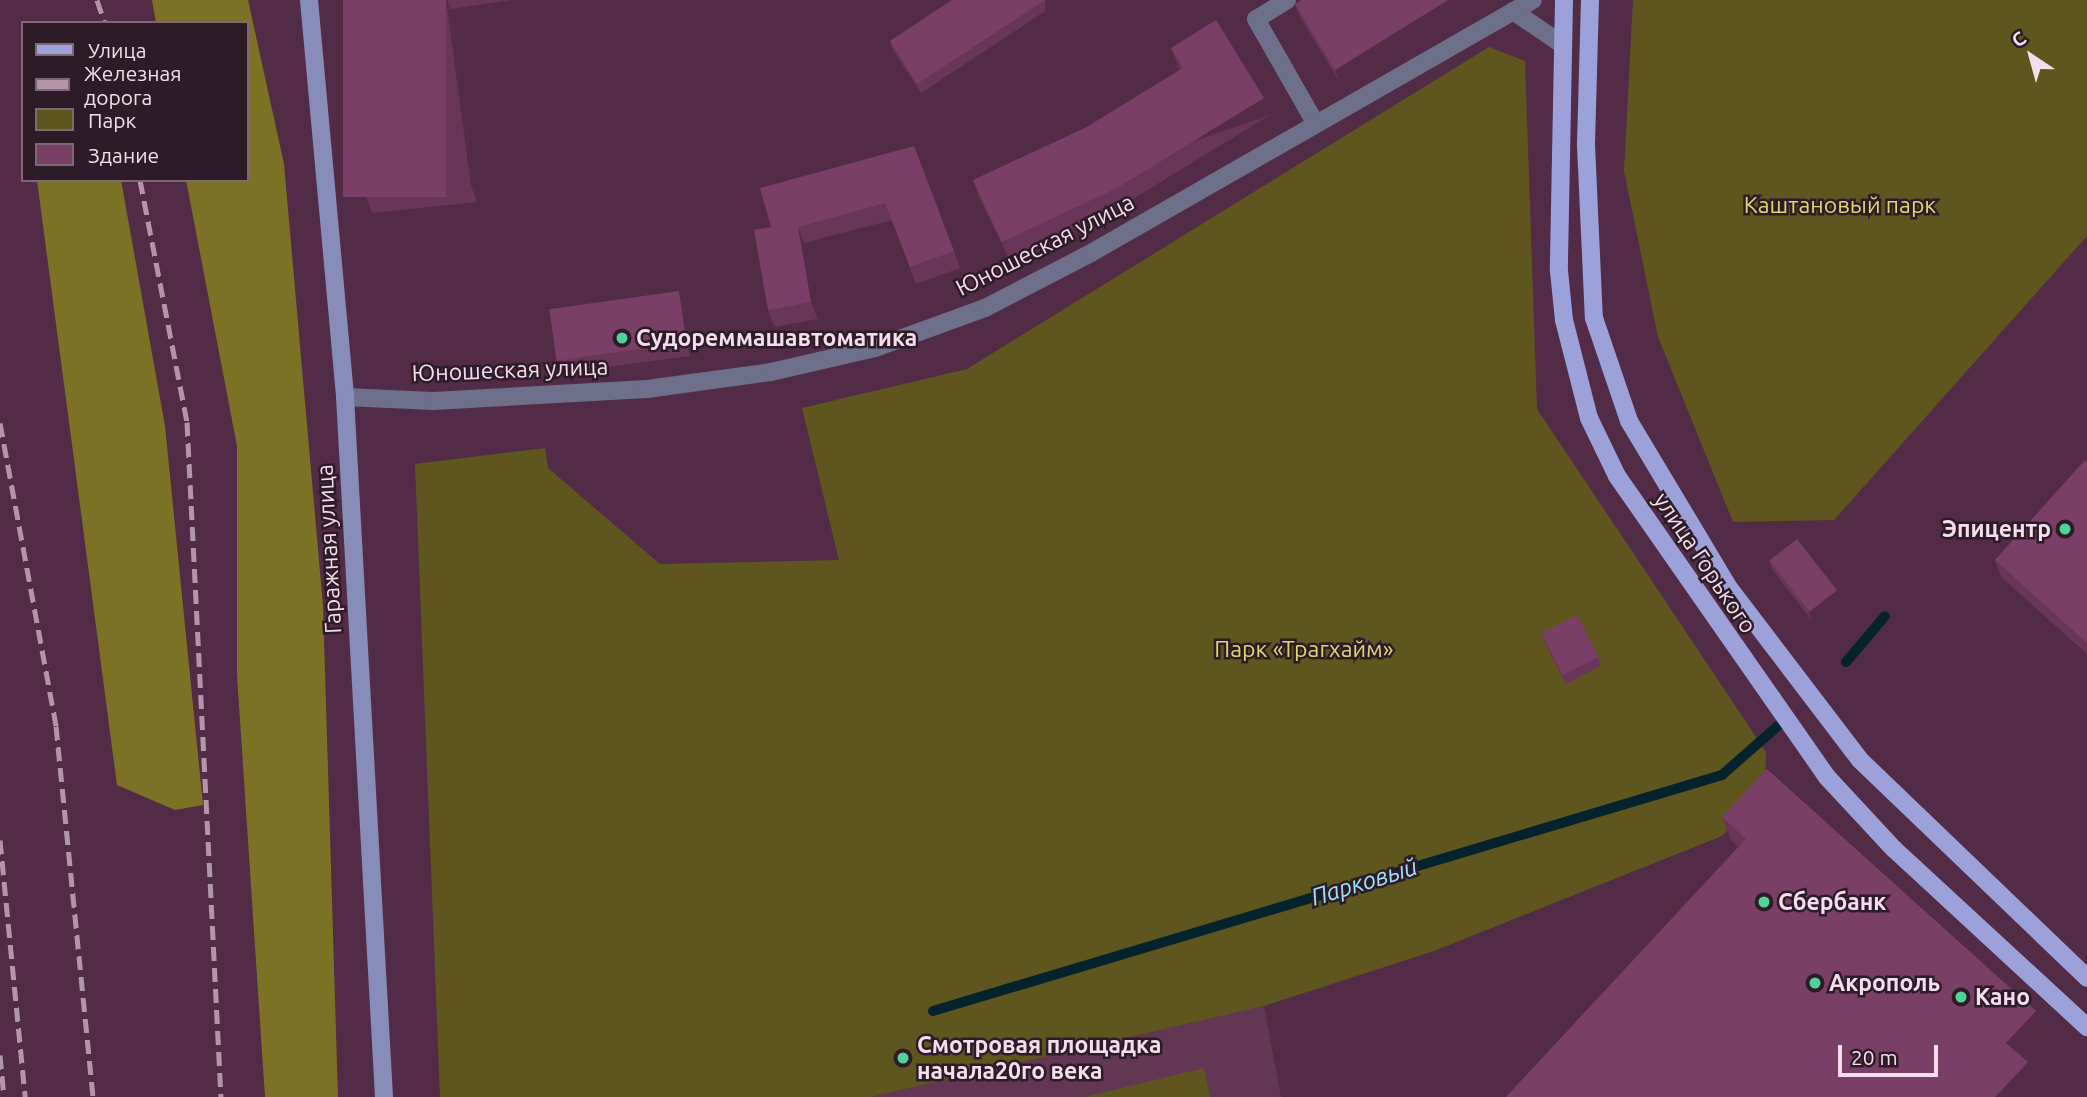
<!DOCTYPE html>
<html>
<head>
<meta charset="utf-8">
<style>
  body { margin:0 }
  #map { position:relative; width:2087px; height:1097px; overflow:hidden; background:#522c46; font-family:Ubuntu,sans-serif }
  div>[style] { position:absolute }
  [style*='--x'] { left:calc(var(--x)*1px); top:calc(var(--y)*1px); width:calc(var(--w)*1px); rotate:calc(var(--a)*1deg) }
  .built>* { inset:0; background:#623754 }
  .green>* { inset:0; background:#5e561e }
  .forest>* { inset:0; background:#7d7125 }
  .stream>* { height:10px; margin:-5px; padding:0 5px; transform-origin:5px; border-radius:5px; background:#05232c }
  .lane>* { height:18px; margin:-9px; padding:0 9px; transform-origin:9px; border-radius:9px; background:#6d6f8b }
  .street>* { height:18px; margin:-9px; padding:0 9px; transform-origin:9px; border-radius:9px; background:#6d6f8b }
  .secondary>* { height:18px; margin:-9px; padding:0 9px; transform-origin:9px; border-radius:9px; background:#888cb8 }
  .primary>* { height:18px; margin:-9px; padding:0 9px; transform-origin:9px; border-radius:9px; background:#9da1da }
  .rail>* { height:5px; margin-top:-2.5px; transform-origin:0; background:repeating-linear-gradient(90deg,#b395a9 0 14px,transparent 0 21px) }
  .wall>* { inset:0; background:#683659 }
  .shaded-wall>* { inset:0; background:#552c48; transform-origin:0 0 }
  .building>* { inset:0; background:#793f67; transform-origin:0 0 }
  .dots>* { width:19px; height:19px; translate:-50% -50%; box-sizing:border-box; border:4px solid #2d1c27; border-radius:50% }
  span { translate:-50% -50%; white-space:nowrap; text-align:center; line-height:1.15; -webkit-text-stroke:5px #2d1c27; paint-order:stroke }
  .park-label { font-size:23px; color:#e4d46c }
  .street-label { font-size:23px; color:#f6ddec }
  .poi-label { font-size:23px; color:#f6ddec; font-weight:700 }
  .left { translate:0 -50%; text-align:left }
  .right { translate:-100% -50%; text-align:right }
  .water-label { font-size:24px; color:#9de2f8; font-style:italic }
  .legend { position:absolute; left:21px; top:21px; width:228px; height:161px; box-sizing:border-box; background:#2d1c27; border:2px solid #7d6976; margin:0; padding:9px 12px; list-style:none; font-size:21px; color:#f6ddec }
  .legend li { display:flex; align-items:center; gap:14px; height:35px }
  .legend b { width:35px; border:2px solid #7d6976 }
  .north { position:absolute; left:1996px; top:21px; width:70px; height:70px; -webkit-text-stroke:5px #2d1c27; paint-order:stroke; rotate:324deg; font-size:19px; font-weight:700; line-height:28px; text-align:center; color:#f6ddec }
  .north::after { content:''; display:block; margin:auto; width:24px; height:32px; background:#f6ddec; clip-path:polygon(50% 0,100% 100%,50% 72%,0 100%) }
  .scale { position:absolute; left:1838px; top:1045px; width:100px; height:32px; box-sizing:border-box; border:4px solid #f6ddec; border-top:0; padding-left:9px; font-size:21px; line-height:24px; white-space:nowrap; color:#f6ddec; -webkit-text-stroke:5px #2d1c27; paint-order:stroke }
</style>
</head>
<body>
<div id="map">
  <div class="built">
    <i style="clip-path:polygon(1264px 1006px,1281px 1097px,871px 1097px)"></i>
  </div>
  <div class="green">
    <i style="clip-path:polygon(1633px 0,2087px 0,2087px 236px,1834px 520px,1733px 522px,1658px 337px,1624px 171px)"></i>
    <i style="clip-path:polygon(1489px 47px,1525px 61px,1537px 409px,1766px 752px,1765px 790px,1722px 836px,1434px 951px,1264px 1006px,871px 1097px,440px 1097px,415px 464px,545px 448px,548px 468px,660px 564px,839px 560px,802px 408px,967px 369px)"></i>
    <i style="clip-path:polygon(1204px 1068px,1210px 1097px,1085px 1097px)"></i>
  </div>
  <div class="forest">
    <i style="clip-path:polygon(152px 0,248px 0,284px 164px,323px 606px,338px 1097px,265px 1097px,237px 675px,237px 446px,186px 180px,247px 180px,247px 23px,156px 23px)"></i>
    <i style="clip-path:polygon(37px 180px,121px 180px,165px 426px,203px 805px,175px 810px,117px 785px)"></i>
  </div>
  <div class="stream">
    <i style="--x:1846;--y:662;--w:60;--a:-49.7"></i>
    <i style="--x:933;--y:1011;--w:824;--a:-16.65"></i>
    <i style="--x:1722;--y:775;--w:76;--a:-41.3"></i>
  </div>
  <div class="lane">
    <i style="--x:1287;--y:0;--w:36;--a:148"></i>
    <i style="--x:1256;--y:19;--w:121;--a:60.3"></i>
  </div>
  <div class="street">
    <i style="--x:1513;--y:11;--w:60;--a:34.2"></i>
    <i style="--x:345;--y:397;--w:88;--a:2.6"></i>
    <i style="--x:433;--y:401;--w:214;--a:-3.2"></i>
    <i style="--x:647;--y:389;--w:125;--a:-7.8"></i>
    <i style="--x:771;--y:372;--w:107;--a:-13"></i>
    <i style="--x:875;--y:348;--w:117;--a:-20"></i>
    <i style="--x:985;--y:308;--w:119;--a:-27.4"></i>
    <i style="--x:1091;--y:253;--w:509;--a:-29.79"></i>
  </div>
  <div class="secondary">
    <i style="--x:309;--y:0;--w:399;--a:84.8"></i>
    <i style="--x:345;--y:397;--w:701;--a:86.81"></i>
  </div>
  <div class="primary">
    <i style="--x:1564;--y:0;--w:271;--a:91.1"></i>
    <i style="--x:1559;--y:271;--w:49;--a:84.2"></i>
    <i style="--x:1564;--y:320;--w:101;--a:75.7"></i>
    <i style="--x:1589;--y:418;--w:64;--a:64.2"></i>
    <i style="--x:1617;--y:476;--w:367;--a:55.1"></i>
    <i style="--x:1827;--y:777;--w:98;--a:47.1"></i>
    <i style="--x:1894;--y:849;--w:263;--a:42.7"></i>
    <i style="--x:1590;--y:0;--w:145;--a:91.6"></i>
    <i style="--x:1586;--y:145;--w:173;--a:87.4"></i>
    <i style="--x:1594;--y:318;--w:109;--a:71.2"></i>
    <i style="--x:1629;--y:421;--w:195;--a:59.1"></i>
    <i style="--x:1729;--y:588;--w:216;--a:52.7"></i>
    <i style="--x:1860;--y:760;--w:315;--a:43.8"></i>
  </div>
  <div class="rail">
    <i style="--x:97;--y:0;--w:24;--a:71"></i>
    <i style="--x:140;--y:180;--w:247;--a:79"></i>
    <i style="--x:187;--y:422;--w:676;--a:87.12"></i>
    <i style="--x:0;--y:423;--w:308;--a:79.5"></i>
    <i style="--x:56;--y:726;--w:373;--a:84.3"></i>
    <i style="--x:0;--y:840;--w:258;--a:84.4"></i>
    <i style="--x:0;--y:1055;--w:42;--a:84.6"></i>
  </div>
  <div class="wall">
    <i style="clip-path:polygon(343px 0,512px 0,451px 9px,477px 202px,372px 213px,366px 196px)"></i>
    <i style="clip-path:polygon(952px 0,1062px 0,921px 93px,893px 50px,890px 41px)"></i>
    <i style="clip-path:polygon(1474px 0,1340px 83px,1300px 17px,1295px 4px)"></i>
    <i style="clip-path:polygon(1171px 48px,1264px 98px,1270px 115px,1123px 205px,1009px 259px,979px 197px,973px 180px,1085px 128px,1180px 70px)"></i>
    <i style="clip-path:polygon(914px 146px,960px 268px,916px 284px,892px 220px,804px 243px,818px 319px,774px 327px,768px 310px,771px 227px)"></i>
    <i style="clip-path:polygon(684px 304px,690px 356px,560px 373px,556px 360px)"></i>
    <i style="clip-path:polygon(2087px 462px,2087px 654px,2001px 577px,1995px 560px)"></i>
    <i style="clip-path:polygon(1769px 560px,1840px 599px,1812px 621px,1772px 569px)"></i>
    <i style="clip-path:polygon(1542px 634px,1598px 657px,1601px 666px,1566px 684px,1545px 643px)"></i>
    <i style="clip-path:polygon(1722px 817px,2044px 1034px,2022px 1058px,2036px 1085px,2025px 1097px,1506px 1097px,1738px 847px,1731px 840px)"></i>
  </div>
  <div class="shaded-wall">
    <i style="clip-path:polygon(446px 0,447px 0,451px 9px,477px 202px,471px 185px)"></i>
    <i style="left:1045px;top:0;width:17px;height:153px"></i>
    <i style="clip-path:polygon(1448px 0,1474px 0,1340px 83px,1335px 70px)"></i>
    <i style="left:1264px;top:98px;width:18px;height:172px;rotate:71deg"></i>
    <i style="clip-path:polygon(798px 227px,804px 243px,818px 319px,811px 302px)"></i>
    <i style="clip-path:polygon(679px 291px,684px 304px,690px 356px,686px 343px)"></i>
    <i style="clip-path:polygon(1837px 590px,1840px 599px,1812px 621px,1809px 612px)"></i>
    <i style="clip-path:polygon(2036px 1011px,2044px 1034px,2015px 1066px,2006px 1043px)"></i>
    <i style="clip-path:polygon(2028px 1062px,2036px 1085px,2025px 1097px,1995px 1097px)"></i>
  </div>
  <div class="building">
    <i style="left:343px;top:0;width:103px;height:197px"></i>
    <i style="clip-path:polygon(952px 0,1045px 0,917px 84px,890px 41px)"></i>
    <i style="clip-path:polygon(1302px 0,1448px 0,1335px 70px,1295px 4px)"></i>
    <i style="clip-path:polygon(1216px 20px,1264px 98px,1117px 188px,1002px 242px,973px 180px,1085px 128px,1183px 68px,1171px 48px)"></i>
    <i style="clip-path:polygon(914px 146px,954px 251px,910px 267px,885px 203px,798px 227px,811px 302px,768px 310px,754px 230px,771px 227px,760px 188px)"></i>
    <i style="left:679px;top:291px;width:52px;height:131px;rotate:82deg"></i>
    <i style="clip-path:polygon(2085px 460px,2087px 462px,2087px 643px,1995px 560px)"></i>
    <i style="left:1797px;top:539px;width:65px;height:35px;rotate:52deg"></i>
    <i style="left:1577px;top:615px;width:47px;height:40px;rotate:63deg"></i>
    <i style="clip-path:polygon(1767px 769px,2036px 1011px,2006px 1043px,2028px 1062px,1995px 1097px,1506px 1097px,1746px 839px,1722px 817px)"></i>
  </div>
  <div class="dots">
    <i style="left:622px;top:338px;background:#50d398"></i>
    <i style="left:2065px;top:529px;background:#50d398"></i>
    <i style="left:1764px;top:902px;background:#50d398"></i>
    <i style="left:1815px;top:983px;background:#50d398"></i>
    <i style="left:1961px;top:997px;background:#50d398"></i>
    <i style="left:903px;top:1058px;background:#50d398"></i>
  </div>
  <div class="park-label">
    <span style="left:1840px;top:205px">Каштановый парк</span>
    <span style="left:1304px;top:649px">Парк «Трагхайм»</span>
  </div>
  <div class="street-label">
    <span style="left:1045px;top:245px;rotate:-27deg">Юношеская улица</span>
    <span style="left:510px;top:370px;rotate:-2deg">Юношеская улица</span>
    <span style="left:329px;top:549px;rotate:-93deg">Гаражная улица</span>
    <span style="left:1705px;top:563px;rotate:56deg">улица Горького</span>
  </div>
  <div class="poi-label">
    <span class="left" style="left:636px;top:338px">Судореммашавтоматика</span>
    <span class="right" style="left:2051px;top:529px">Эпицентр</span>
    <span class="left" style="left:1778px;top:902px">Сбербанк</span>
    <span class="left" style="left:1829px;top:983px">Акрополь</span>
    <span class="left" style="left:1975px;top:997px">Кано</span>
    <span class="left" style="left:917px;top:1058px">Смотровая площадка<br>начала20го века</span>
  </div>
  <div class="water-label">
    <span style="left:1364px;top:882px;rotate:-17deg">Парковый</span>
  </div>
  <ul class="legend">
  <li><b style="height:9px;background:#9da1da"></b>Улица</li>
  <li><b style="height:9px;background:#b395a9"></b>Железная дорога</li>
  <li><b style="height:19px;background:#5e561e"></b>Парк</li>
  <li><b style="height:19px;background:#793f67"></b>Здание</li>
  </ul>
  <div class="north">С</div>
  <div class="scale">20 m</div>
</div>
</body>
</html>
